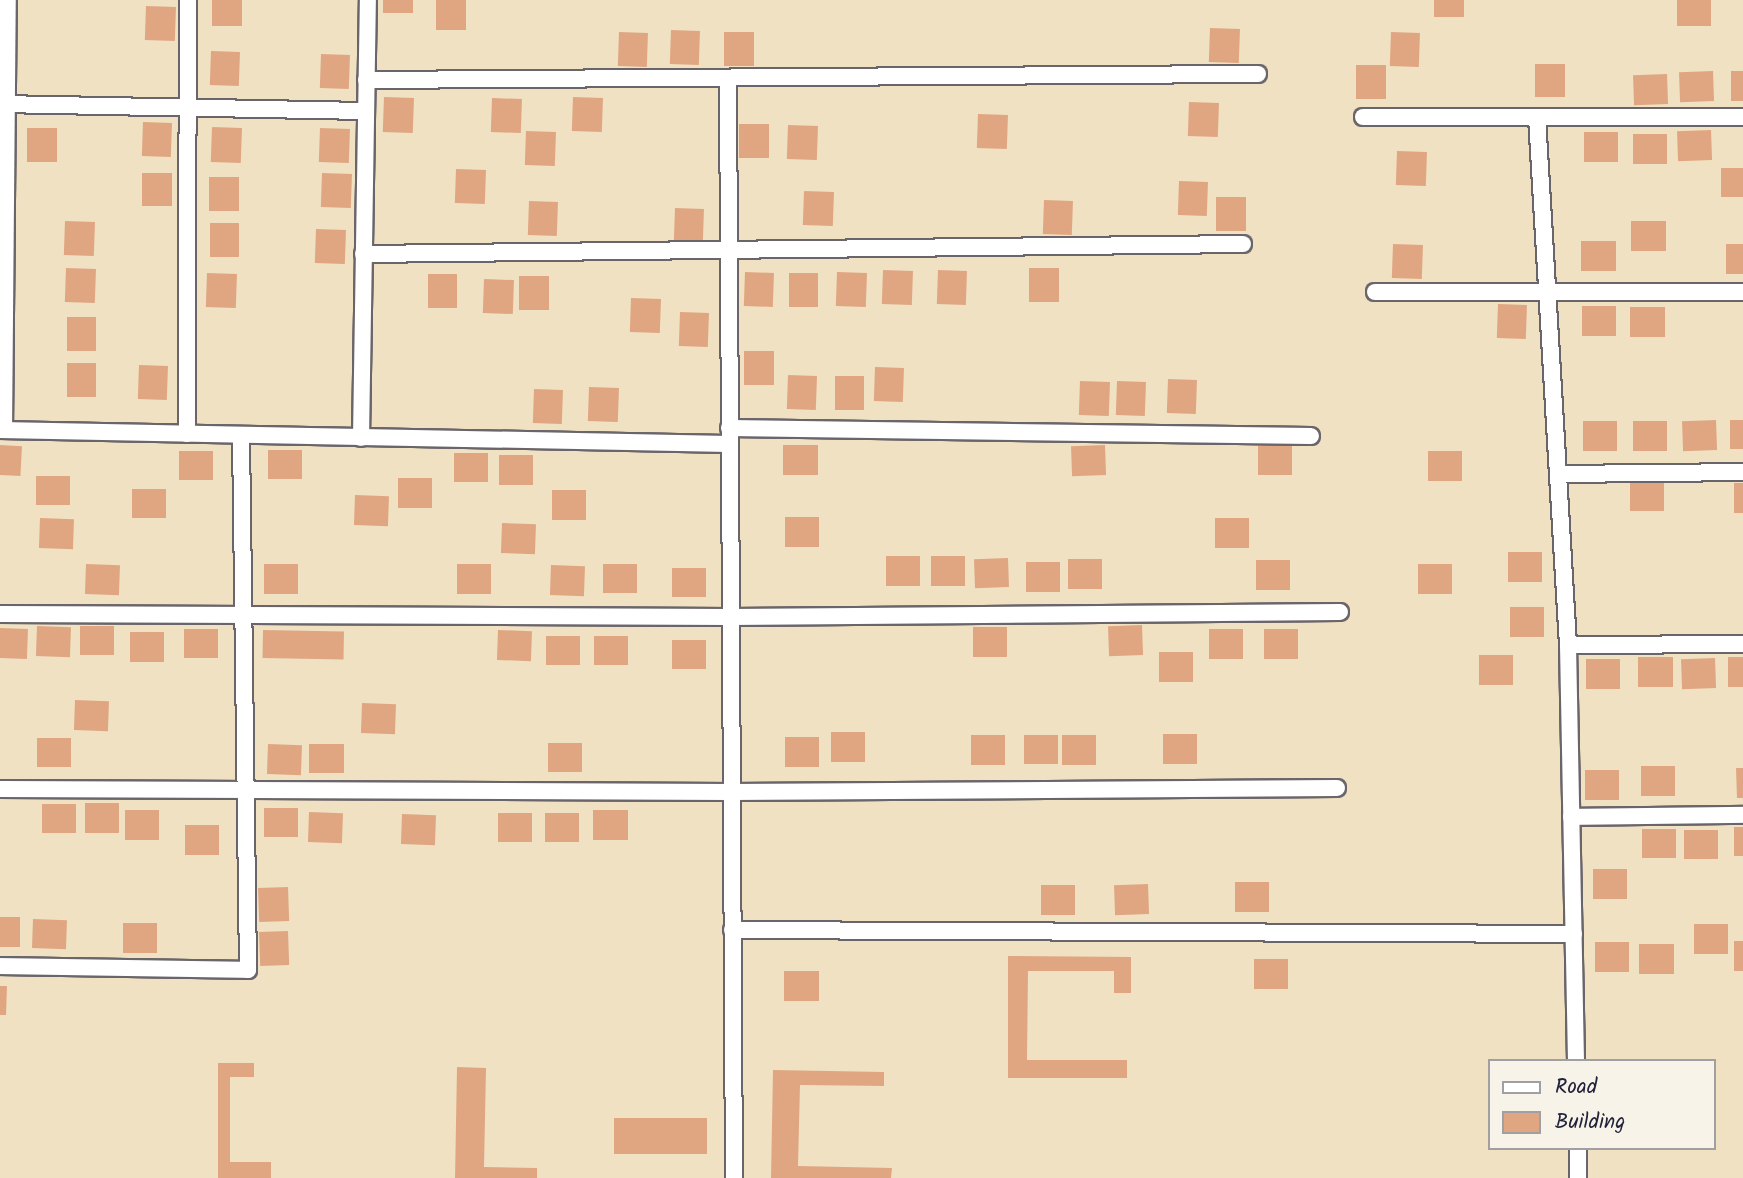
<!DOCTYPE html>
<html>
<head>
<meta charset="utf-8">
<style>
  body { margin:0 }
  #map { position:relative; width:1743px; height:1178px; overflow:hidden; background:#f0e1c2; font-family:Kalam,sans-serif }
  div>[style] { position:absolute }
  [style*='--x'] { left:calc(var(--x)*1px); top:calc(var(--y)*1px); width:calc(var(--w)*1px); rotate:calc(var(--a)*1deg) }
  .building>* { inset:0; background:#e0a682; transform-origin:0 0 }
  .roads { filter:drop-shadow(2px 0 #6a656a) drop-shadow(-2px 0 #6a656a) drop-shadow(0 2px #6a656a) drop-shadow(0 -2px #6a656a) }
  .street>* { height:16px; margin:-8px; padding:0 8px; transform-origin:8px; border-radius:8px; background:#fff }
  span { translate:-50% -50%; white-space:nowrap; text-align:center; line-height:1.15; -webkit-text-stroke:5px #f7f3e8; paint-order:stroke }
  .legend { position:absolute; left:1488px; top:1059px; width:228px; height:91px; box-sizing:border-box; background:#f7f3e8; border:2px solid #a29fa3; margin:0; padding:9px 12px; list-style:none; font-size:21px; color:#22223b }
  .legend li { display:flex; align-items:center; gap:14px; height:35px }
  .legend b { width:35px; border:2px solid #a29fa3 }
</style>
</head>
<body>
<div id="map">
  <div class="building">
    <i style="left:212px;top:0;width:30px;height:26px"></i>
    <i style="left:383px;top:0;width:30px;height:13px"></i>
    <i style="left:436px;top:0;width:30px;height:30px"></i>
    <i style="left:1434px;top:0;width:30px;height:17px"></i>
    <i style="left:1677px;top:0;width:34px;height:26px"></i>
    <i style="left:146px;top:6px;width:30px;height:34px;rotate:2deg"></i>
    <i style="left:1210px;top:28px;width:30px;height:34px;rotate:2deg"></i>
    <i style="left:671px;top:30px;width:29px;height:34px;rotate:2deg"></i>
    <i style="left:619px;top:32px;width:29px;height:34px;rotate:2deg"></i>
    <i style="left:724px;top:32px;width:30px;height:34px"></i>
    <i style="left:1391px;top:32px;width:29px;height:34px;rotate:2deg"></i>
    <i style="left:211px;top:51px;width:29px;height:34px;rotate:2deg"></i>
    <i style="left:321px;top:54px;width:29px;height:34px;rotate:2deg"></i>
    <i style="left:1535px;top:64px;width:30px;height:33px"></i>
    <i style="left:1356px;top:65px;width:30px;height:34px"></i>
    <i style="left:1713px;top:71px;width:30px;height:34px;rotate:88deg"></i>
    <i style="left:1731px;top:71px;width:12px;height:30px"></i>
    <i style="left:1667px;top:74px;width:30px;height:34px;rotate:88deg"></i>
    <i style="left:384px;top:97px;width:30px;height:35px;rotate:2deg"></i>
    <i style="left:573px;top:97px;width:30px;height:34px;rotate:2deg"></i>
    <i style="left:492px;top:98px;width:30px;height:34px;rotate:2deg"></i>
    <i style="left:1189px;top:102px;width:30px;height:34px;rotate:2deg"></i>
    <i style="left:978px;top:114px;width:30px;height:34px;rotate:2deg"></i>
    <i style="left:143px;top:122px;width:29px;height:34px;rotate:2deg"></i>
    <i style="left:739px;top:124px;width:30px;height:34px"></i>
    <i style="left:788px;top:125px;width:30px;height:34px;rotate:2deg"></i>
    <i style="left:212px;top:127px;width:30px;height:35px;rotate:2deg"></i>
    <i style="left:27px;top:128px;width:30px;height:34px"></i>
    <i style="left:320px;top:128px;width:30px;height:34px;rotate:2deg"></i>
    <i style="left:1711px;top:130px;width:30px;height:34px;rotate:88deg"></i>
    <i style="left:526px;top:131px;width:30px;height:34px;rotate:2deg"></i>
    <i style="left:1584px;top:132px;width:34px;height:30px"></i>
    <i style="left:1633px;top:134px;width:34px;height:30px"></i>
    <i style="left:1397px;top:151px;width:30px;height:34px;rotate:2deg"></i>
    <i style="left:1721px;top:168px;width:22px;height:29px"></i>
    <i style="left:456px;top:169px;width:30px;height:34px;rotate:2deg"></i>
    <i style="left:142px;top:173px;width:30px;height:33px"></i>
    <i style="left:322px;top:173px;width:30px;height:34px;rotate:2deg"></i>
    <i style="left:209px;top:177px;width:30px;height:34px"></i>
    <i style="left:1179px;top:181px;width:29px;height:34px;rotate:2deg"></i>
    <i style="left:804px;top:191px;width:30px;height:34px;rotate:2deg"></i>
    <i style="left:1216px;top:197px;width:30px;height:34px"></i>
    <i style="left:1044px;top:200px;width:29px;height:34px;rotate:2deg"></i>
    <i style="left:529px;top:201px;width:29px;height:34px;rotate:2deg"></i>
    <i style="left:675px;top:208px;width:29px;height:34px;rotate:2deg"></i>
    <i style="left:65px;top:221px;width:30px;height:34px;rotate:2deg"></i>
    <i style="left:1666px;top:221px;width:30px;height:35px;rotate:90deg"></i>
    <i style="left:210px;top:223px;width:29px;height:34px"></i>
    <i style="left:316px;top:229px;width:30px;height:34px;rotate:2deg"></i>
    <i style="left:1616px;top:241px;width:30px;height:35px;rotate:90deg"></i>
    <i style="left:1393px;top:244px;width:30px;height:34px;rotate:2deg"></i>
    <i style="left:1743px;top:244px;width:30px;height:17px;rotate:90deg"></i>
    <i style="left:66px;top:268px;width:30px;height:34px;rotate:2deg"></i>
    <i style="left:1029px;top:268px;width:30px;height:34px"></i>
    <i style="left:883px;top:270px;width:30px;height:34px;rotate:2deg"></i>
    <i style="left:938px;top:270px;width:29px;height:34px;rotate:2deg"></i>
    <i style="left:745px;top:272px;width:29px;height:34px;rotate:2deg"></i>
    <i style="left:837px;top:272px;width:30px;height:34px;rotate:2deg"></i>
    <i style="left:207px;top:273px;width:30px;height:34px;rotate:2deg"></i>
    <i style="left:789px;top:273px;width:29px;height:34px"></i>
    <i style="left:428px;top:274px;width:29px;height:34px"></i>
    <i style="left:519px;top:276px;width:30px;height:34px"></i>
    <i style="left:484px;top:279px;width:30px;height:34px;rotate:2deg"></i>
    <i style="left:631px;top:298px;width:30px;height:34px;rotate:2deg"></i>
    <i style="left:1498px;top:304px;width:29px;height:34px;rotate:2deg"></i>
    <i style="left:1582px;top:306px;width:34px;height:30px"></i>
    <i style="left:1630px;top:307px;width:35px;height:30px"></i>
    <i style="left:680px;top:312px;width:29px;height:34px;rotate:2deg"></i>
    <i style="left:67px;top:317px;width:29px;height:34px"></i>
    <i style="left:744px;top:351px;width:30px;height:34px"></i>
    <i style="left:67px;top:363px;width:29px;height:34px"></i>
    <i style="left:139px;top:365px;width:29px;height:34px;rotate:2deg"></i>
    <i style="left:875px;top:367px;width:29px;height:34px;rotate:2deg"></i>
    <i style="left:788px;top:375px;width:29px;height:34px;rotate:2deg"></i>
    <i style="left:835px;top:376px;width:29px;height:34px"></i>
    <i style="left:1168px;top:379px;width:29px;height:34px;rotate:2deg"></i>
    <i style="left:1080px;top:381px;width:30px;height:34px;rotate:2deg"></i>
    <i style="left:1117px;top:381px;width:29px;height:34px;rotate:2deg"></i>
    <i style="left:589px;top:387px;width:30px;height:34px;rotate:2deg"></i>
    <i style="left:534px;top:389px;width:29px;height:34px;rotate:2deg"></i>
    <i style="left:1716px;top:420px;width:30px;height:34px;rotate:88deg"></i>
    <i style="left:1730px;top:420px;width:13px;height:29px"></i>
    <i style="left:1617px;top:421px;width:30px;height:34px;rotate:90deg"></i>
    <i style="left:1633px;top:421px;width:34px;height:30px"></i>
    <i style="left:0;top:445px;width:22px;height:30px;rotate:3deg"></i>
    <i style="left:818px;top:445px;width:30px;height:35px;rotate:90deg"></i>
    <i style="left:1105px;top:445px;width:30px;height:34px;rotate:88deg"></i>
    <i style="left:1258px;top:446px;width:34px;height:29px"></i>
    <i style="left:268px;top:450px;width:34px;height:29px"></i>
    <i style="left:179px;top:451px;width:34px;height:29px"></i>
    <i style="left:1428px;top:451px;width:34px;height:30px"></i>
    <i style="left:454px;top:453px;width:34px;height:29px"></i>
    <i style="left:499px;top:455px;width:34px;height:30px"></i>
    <i style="left:36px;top:476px;width:34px;height:29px"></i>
    <i style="left:398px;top:478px;width:34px;height:30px"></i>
    <i style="left:1630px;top:481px;width:34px;height:30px"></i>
    <i style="left:1734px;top:483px;width:9px;height:30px"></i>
    <i style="left:132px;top:489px;width:34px;height:29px"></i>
    <i style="left:552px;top:490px;width:34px;height:30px"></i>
    <i style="left:355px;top:495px;width:34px;height:30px;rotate:2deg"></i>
    <i style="left:785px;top:517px;width:34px;height:30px"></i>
    <i style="left:40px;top:518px;width:34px;height:30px;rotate:2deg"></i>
    <i style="left:1215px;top:518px;width:34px;height:30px"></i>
    <i style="left:502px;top:523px;width:34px;height:30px;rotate:2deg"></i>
    <i style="left:1508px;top:552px;width:34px;height:30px"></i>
    <i style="left:920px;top:556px;width:30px;height:34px;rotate:90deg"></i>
    <i style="left:931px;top:556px;width:34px;height:30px"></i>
    <i style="left:1008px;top:558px;width:29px;height:34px;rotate:88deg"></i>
    <i style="left:1068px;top:559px;width:34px;height:30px"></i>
    <i style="left:1256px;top:560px;width:34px;height:30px"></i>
    <i style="left:1026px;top:562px;width:34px;height:30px"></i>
    <i style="left:86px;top:564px;width:34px;height:30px;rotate:2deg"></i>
    <i style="left:264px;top:564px;width:34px;height:30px"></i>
    <i style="left:457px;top:564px;width:34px;height:30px"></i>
    <i style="left:603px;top:564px;width:34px;height:29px"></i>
    <i style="left:1418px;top:564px;width:34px;height:30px"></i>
    <i style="left:551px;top:565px;width:34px;height:30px;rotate:2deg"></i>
    <i style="left:672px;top:568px;width:34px;height:29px"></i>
    <i style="left:1544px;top:607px;width:30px;height:34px;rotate:90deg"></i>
    <i style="left:1142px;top:625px;width:30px;height:34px;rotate:88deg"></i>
    <i style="left:37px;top:626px;width:34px;height:30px;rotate:2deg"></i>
    <i style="left:80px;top:626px;width:34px;height:29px"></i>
    <i style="left:1007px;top:627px;width:30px;height:34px;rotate:90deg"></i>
    <i style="left:0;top:628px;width:28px;height:30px;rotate:2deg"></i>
    <i style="left:184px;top:629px;width:34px;height:29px"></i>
    <i style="left:1243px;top:629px;width:30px;height:34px;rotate:90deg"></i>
    <i style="left:1264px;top:629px;width:34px;height:30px"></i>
    <i style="left:263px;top:630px;width:81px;height:28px;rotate:1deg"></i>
    <i style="left:498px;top:630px;width:34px;height:30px;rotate:2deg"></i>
    <i style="left:130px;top:632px;width:34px;height:30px"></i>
    <i style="left:546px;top:636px;width:34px;height:29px"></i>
    <i style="left:594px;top:636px;width:34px;height:29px"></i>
    <i style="left:672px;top:640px;width:34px;height:29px"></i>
    <i style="left:1193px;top:652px;width:30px;height:34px;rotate:90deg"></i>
    <i style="left:1513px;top:655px;width:30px;height:34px;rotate:90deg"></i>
    <i style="left:1673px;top:657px;width:30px;height:35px;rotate:90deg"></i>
    <i style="left:1728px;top:657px;width:15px;height:30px"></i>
    <i style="left:1715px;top:658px;width:30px;height:34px;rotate:88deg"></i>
    <i style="left:1620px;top:659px;width:30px;height:34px;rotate:90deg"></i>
    <i style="left:75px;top:700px;width:34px;height:30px;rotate:2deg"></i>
    <i style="left:362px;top:703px;width:34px;height:30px;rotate:2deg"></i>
    <i style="left:865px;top:732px;width:30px;height:34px;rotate:90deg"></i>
    <i style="left:1163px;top:734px;width:34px;height:30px"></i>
    <i style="left:971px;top:735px;width:34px;height:30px"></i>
    <i style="left:1024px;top:735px;width:34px;height:29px"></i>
    <i style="left:1096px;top:735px;width:30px;height:34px;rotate:90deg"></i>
    <i style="left:785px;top:737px;width:34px;height:30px"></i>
    <i style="left:37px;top:738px;width:34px;height:29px"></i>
    <i style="left:548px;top:743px;width:34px;height:29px"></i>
    <i style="left:268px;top:744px;width:34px;height:30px;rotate:2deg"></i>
    <i style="left:309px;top:744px;width:35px;height:29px"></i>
    <i style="left:1675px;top:766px;width:30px;height:34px;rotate:90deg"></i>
    <i style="clip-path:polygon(1736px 768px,1743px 768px,1743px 798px,1737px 798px)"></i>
    <i style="left:1585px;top:770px;width:34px;height:30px"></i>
    <i style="left:85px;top:803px;width:34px;height:30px"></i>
    <i style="left:42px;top:804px;width:34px;height:29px"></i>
    <i style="left:264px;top:808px;width:34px;height:29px"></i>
    <i style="left:125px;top:810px;width:34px;height:30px"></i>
    <i style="left:593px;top:810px;width:35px;height:30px"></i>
    <i style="left:309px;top:812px;width:34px;height:30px;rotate:2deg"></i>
    <i style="left:498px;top:813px;width:34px;height:29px"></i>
    <i style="left:545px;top:813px;width:34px;height:29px"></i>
    <i style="left:402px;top:814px;width:34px;height:30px;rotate:2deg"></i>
    <i style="left:185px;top:825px;width:34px;height:30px"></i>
    <i style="left:1734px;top:827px;width:9px;height:29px"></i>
    <i style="left:1642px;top:829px;width:34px;height:29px"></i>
    <i style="left:1684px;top:830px;width:34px;height:29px"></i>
    <i style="left:1627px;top:869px;width:30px;height:34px;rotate:90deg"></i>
    <i style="left:1235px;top:882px;width:34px;height:30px"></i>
    <i style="left:1148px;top:884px;width:30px;height:34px;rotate:88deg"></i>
    <i style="left:1041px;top:885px;width:34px;height:30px"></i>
    <i style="left:288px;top:887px;width:34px;height:30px;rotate:88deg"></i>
    <i style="left:0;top:917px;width:20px;height:30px"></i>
    <i style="left:33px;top:919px;width:34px;height:29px;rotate:2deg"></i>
    <i style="left:123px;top:923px;width:34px;height:30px"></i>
    <i style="left:1728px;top:924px;width:30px;height:34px;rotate:90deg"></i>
    <i style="left:288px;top:931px;width:34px;height:29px;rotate:88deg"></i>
    <i style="left:1734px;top:941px;width:9px;height:30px"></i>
    <i style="left:1629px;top:942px;width:30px;height:34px;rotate:90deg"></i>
    <i style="left:1674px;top:944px;width:30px;height:35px;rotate:90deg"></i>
    <i style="clip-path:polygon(1008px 956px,1131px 957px,1131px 993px,1114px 993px,1114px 971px,1028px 971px,1027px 1060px,1127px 1060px,1127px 1078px,1008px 1078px)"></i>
    <i style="left:1254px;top:959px;width:34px;height:30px"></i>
    <i style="left:784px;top:971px;width:35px;height:30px"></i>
    <i style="clip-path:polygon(0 986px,7px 986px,6px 1015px,0 1015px)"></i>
    <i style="clip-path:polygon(218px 1063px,254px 1063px,254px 1077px,230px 1077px,230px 1162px,271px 1162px,271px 1178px,218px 1178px)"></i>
    <i style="clip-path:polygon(457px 1067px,486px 1068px,484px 1167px,537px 1168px,537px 1178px,455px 1178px)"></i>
    <i style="clip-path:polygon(773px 1070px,884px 1072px,884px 1086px,800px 1085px,798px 1166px,892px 1168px,891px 1178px,771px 1178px)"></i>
    <i style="left:614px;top:1118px;width:93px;height:36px"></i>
  </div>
  <div class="roads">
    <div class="street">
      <i style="--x:728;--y:78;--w:1100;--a:89.69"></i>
      <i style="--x:366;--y:80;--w:892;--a:-0.39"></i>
      <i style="--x:0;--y:104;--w:365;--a:1.1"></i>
      <i style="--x:1363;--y:117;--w:380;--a:0"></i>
      <i style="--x:1537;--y:117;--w:529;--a:86.64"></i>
      <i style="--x:1568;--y:645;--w:416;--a:88.9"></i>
      <i style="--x:363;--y:254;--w:880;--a:-0.65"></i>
      <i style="--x:1375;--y:292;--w:368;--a:0"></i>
      <i style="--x:729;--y:428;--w:582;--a:0.79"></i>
      <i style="--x:0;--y:430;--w:729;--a:1.1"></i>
      <i style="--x:4;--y:430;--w:430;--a:-89.5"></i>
      <i style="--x:187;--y:434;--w:434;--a:-89.9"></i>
      <i style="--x:361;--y:438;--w:438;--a:-89.1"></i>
      <i style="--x:1558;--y:474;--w:185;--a:-0.6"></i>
      <i style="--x:0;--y:614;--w:730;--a:0.24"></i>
      <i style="--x:730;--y:617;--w:610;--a:-0.47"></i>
      <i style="--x:1568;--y:645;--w:175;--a:-0.3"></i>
      <i style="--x:0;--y:789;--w:731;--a:0.24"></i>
      <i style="--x:731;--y:792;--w:606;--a:-0.38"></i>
      <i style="--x:1571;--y:817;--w:172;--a:-0.7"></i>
      <i style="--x:732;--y:930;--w:842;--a:0.27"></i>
      <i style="--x:0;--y:966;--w:248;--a:0.9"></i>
      <i style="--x:248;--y:970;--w:535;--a:-90.75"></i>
      <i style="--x:1578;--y:1148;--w:30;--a:90"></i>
    </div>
  </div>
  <ul class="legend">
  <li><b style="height:9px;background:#fff"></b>Road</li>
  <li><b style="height:19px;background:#e0a682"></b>Building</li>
  </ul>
</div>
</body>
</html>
